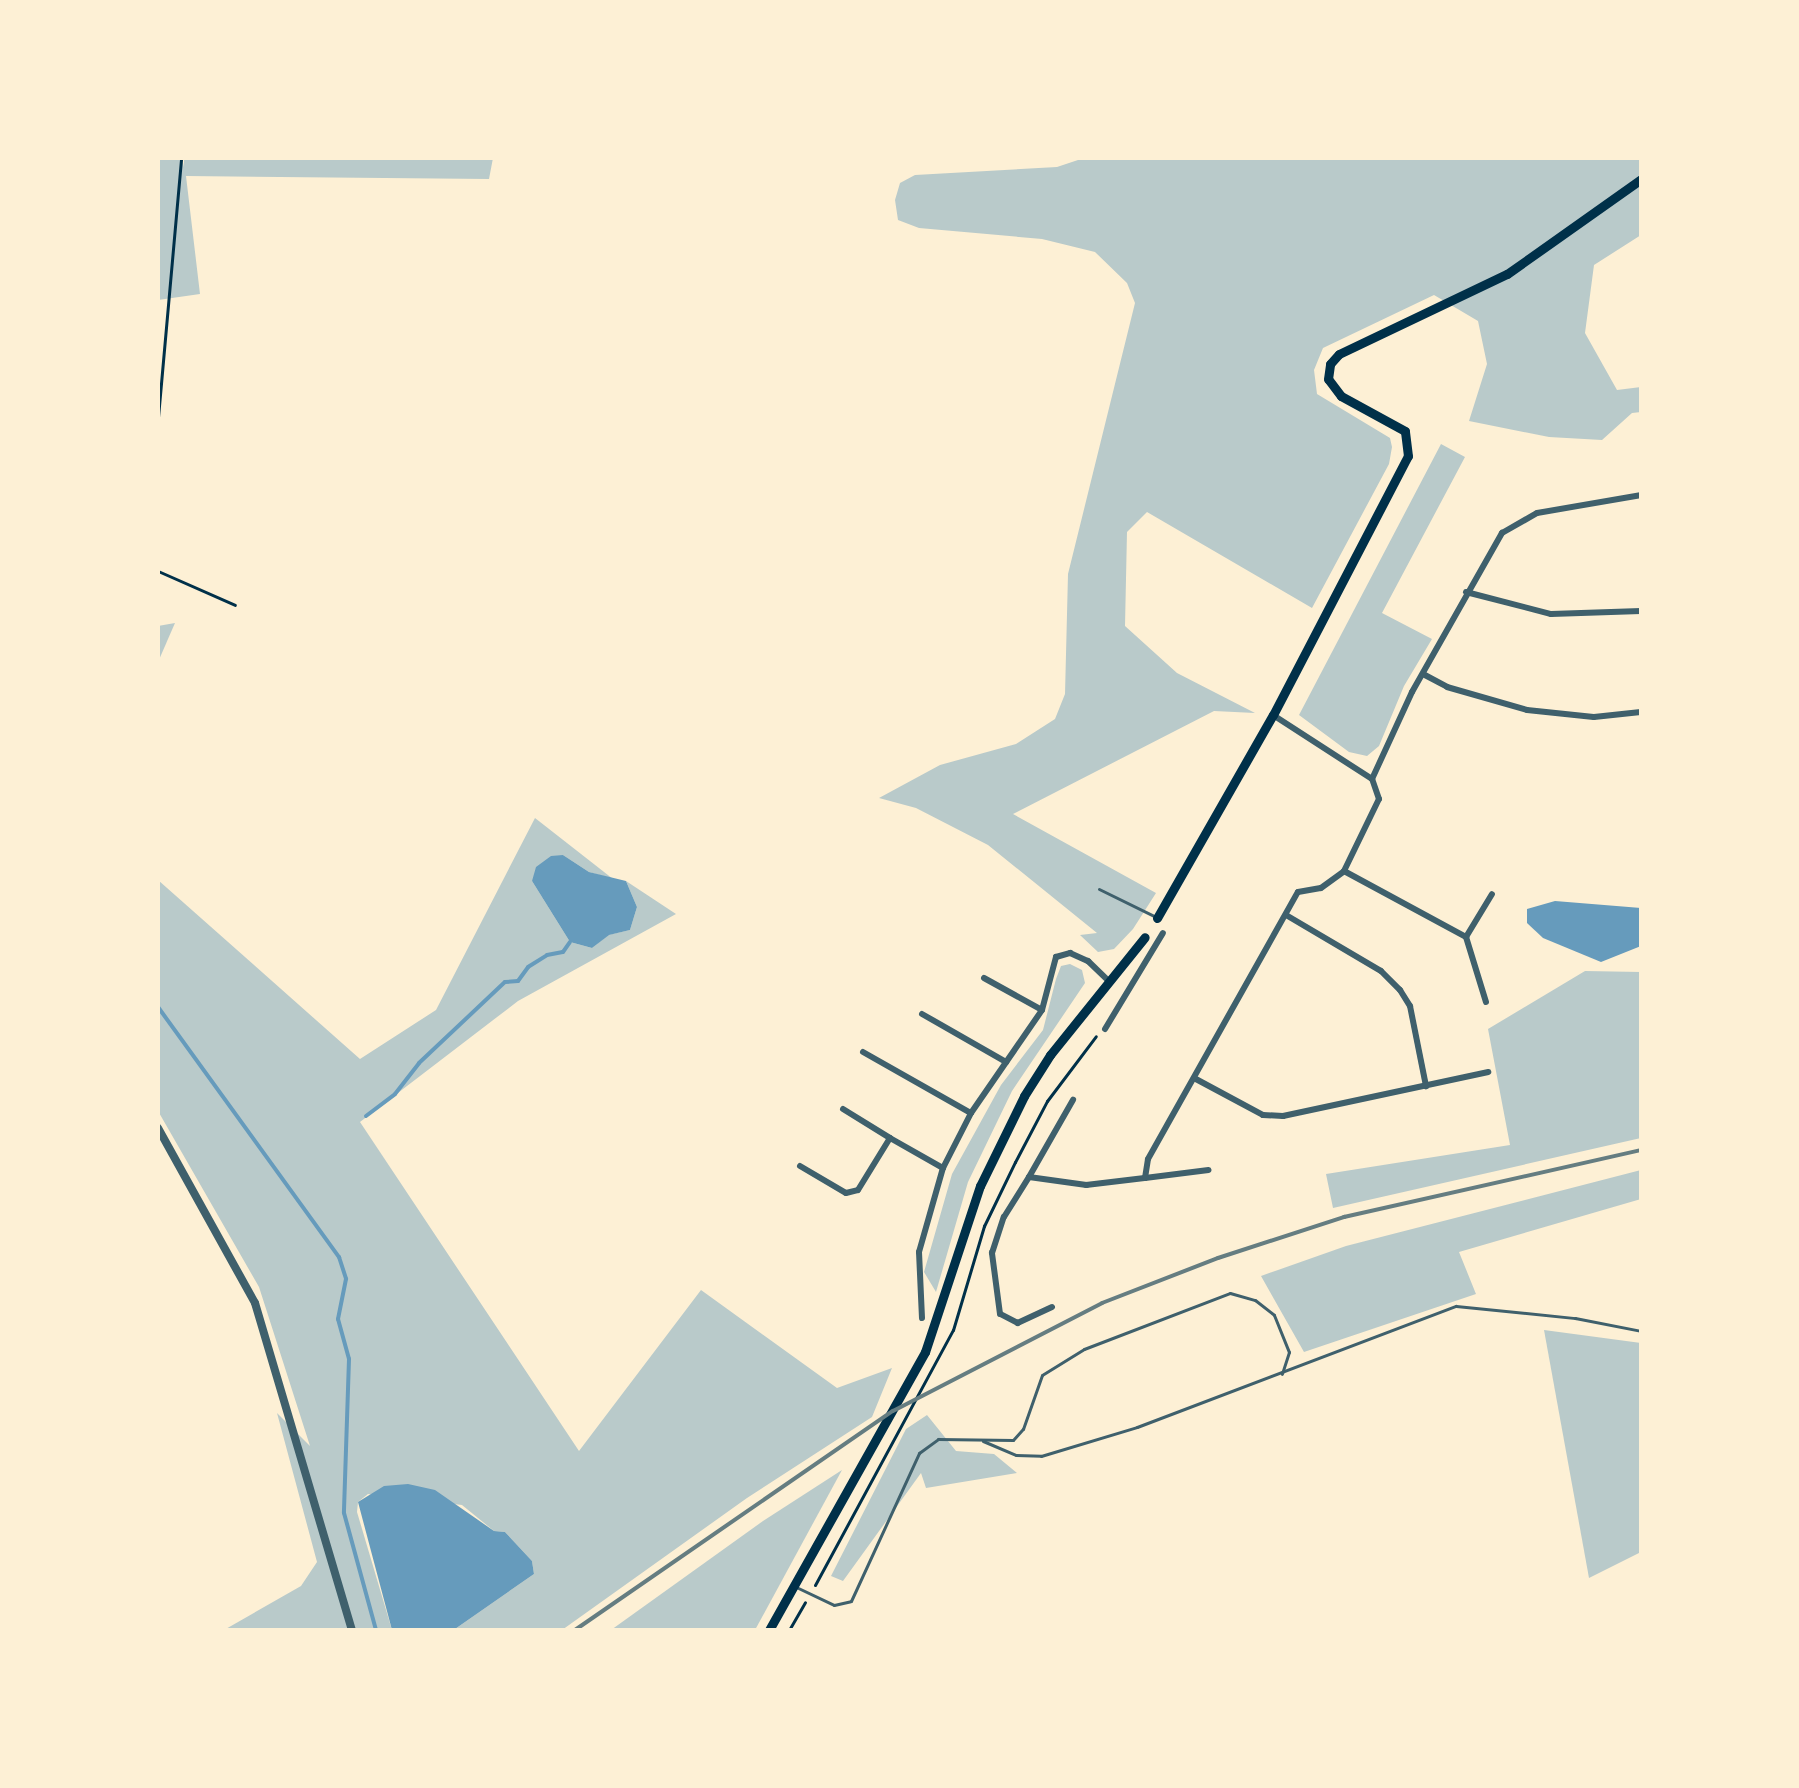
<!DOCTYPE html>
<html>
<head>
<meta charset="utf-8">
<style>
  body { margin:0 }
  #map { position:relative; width:1799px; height:1788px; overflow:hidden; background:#fdf0d5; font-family:"Nunito Sans",sans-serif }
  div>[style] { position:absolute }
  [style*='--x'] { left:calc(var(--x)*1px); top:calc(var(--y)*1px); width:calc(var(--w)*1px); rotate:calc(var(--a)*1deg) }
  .green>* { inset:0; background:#b9caca }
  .water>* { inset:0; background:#669bbc }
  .stream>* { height:4px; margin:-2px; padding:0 2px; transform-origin:2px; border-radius:2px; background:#669bbc }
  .path>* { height:3px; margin:-1.5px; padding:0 1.5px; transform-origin:1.5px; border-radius:1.5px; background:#003049 }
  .service>* { height:3px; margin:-1.5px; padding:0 1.5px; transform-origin:1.5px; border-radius:1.5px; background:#3f606c }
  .minor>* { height:6px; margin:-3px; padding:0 3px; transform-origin:3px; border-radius:3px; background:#3f606c }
  .tertiary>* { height:8px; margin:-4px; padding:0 4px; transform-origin:4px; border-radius:4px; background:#3f606c }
  .secondary>* { height:9px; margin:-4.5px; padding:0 4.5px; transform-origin:4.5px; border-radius:4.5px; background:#003049 }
  .rail>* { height:4px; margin:-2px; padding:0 2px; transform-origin:2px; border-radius:2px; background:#657d81 }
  span { translate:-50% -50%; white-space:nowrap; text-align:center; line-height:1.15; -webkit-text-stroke:6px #fdf0d5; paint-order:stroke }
  .frame { position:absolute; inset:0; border:160px solid #fdf0d5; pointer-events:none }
</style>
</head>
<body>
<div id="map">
  <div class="green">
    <i style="clip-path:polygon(158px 158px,182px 158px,184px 167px,184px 158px,493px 158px,489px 179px,186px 176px,200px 294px,158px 300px)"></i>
    <i style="clip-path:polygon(1084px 158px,1641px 158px,1641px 235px,1594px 265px,1585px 333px,1617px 390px,1641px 387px,1641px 412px,1632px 413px,1602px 440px,1549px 437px,1469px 421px,1487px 364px,1478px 321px,1434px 295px,1323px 348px,1314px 370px,1317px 394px,1390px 438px,1392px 447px,1389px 464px,1312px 608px,1147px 512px,1127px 532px,1125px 626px,1177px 673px,1255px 713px,1214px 711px,1013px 814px,1156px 893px,1133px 929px,1114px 949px,1098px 952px,1080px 935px,1097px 933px,988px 845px,916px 808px,879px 798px,940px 765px,1016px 744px,1055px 719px,1065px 694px,1068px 574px,1135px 303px,1127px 283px,1095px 252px,1042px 239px,919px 228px,898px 220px,895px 200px,900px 183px,915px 175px,1057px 167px)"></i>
    <i style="clip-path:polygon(1441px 444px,1465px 457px,1382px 613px,1432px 639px,1404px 686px,1379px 746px,1367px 756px,1349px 752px,1299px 715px)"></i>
    <i style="clip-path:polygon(175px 623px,158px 662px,158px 626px)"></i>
    <i style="clip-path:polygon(535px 818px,613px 879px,589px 872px,563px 855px,532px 881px,570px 942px,592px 948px,608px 935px,630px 930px,637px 907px,626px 881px,676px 914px,518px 1001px,360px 1122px,579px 1451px,701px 1290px,837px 1388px,892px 1368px,872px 1417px,747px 1498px,562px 1630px,441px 1630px,455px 1629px,534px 1574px,532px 1561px,505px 1532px,494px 1531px,462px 1505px,368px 1494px,358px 1502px,357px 1512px,392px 1630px,224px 1630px,301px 1586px,317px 1562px,277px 1413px,310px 1446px,259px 1287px,158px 1111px,158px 880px,360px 1059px,436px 1010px)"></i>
    <i style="clip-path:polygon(1070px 964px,1082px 970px,1085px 983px,1012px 1091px,968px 1182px,936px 1292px,924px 1272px,952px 1174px,1001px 1085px,1043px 1030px,1056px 979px,1061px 966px)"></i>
    <i style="clip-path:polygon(1585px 971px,1641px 972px,1641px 1138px,1333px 1208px,1326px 1174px,1510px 1145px,1488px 1029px)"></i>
    <i style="clip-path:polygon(1641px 1170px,1641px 1199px,1459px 1252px,1476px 1294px,1304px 1352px,1261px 1276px,1346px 1246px)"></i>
    <i style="clip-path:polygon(1544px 1330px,1641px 1343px,1641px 1552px,1589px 1578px)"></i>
    <i style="clip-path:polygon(927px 1415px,956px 1451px,994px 1454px,1017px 1473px,926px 1488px,921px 1473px,843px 1581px,831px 1576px,906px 1429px)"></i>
    <i style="clip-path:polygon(842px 1470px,755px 1630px,611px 1630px,763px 1521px)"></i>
  </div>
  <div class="water">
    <i style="clip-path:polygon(563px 855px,589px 872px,626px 881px,637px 907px,630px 930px,609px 935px,592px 948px,570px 942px,532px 881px,536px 867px,551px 856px)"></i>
    <i style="clip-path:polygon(1555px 901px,1641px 908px,1641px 946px,1601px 962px,1543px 938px,1527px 923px,1527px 909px)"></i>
    <i style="clip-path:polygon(408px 1484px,435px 1490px,494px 1531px,505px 1532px,532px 1561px,534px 1574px,455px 1629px,392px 1630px,358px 1502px,384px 1486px)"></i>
  </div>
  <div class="stream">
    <i style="--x:158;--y:1007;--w:309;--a:54.1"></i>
    <i style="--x:339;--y:1257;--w:23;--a:72"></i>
    <i style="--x:346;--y:1279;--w:41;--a:101.3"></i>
    <i style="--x:338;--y:1319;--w:41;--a:74.6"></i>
    <i style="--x:349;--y:1359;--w:154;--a:91.9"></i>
    <i style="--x:344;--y:1513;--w:121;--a:74.7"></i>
    <i style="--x:366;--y:1116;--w:36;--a:-37"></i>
    <i style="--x:395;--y:1094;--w:39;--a:-52"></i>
    <i style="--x:419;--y:1063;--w:118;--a:-43.3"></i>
    <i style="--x:505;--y:982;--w:13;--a:-4"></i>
    <i style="--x:518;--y:981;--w:17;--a:-54"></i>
    <i style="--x:528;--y:967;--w:22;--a:-32"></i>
    <i style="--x:547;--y:955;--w:16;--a:-11"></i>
    <i style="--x:563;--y:952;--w:12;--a:-55"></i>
  </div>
  <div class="path">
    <i style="--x:158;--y:417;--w:260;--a:-84.9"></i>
    <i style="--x:158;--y:571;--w:84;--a:23.8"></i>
    <i style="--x:815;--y:1585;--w:290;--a:-61.6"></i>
    <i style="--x:953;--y:1330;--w:109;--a:-73.4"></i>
    <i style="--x:984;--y:1226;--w:71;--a:-64.2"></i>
    <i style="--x:1015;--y:1162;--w:69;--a:-62.3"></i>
    <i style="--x:1047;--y:1101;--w:81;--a:-53"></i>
    <i style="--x:789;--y:1630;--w:32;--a:-60"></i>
  </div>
  <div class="service">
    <i style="--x:1099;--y:889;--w:61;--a:26.1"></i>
    <i style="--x:983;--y:1441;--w:36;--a:23"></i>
    <i style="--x:1016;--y:1455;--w:25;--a:2"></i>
    <i style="--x:1041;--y:1456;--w:100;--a:-16.8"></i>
    <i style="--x:1137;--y:1427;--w:341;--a:-20.8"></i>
    <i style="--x:1456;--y:1306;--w:120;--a:5.8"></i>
    <i style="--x:1575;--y:1318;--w:67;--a:11.1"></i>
    <i style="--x:794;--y:1586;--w:44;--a:25.4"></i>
    <i style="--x:834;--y:1605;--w:17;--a:-13"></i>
    <i style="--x:851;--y:1601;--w:163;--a:-65.3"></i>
    <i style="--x:919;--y:1453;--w:24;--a:-36"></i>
    <i style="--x:938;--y:1439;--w:75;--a:0.8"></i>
    <i style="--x:1013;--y:1440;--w:15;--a:-48"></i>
    <i style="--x:1023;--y:1429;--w:57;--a:-70.6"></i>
    <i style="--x:1042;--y:1375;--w:49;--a:-31.8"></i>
    <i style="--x:1084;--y:1349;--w:156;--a:-21"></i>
    <i style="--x:1230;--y:1293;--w:26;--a:16"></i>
    <i style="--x:1255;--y:1300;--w:24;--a:38"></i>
    <i style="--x:1274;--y:1315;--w:40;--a:68"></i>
    <i style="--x:1289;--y:1352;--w:23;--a:108"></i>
  </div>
  <div class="minor">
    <i style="--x:1466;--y:592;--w:88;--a:14.5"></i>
    <i style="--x:1551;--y:614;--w:90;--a:-1.9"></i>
    <i style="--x:1423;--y:674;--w:27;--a:28"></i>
    <i style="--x:1447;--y:687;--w:83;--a:16"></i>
    <i style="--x:1527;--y:710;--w:67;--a:6"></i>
    <i style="--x:1594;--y:717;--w:47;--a:-6.1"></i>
    <i style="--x:1273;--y:715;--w:118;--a:32.9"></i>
    <i style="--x:1372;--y:779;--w:96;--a:-65.3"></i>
    <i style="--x:1412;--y:692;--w:183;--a:-60.5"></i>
    <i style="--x:1502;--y:533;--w:40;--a:-29.7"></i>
    <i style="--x:1537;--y:513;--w:106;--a:-9.8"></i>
    <i style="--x:1344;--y:871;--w:139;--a:28.4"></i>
    <i style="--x:1466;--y:937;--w:50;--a:-58.8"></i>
    <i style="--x:1286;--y:915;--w:110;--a:30.5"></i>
    <i style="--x:1381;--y:971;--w:27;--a:45"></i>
    <i style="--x:1400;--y:990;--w:19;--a:58"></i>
    <i style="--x:1410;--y:1006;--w:82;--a:78.7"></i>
    <i style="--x:1466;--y:937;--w:68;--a:72.9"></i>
    <i style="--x:984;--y:978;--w:66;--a:28.9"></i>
    <i style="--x:922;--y:1014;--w:97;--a:29.7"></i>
    <i style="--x:1105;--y:1029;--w:112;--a:-58.9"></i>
    <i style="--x:863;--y:1052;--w:124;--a:29.5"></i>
    <i style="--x:1194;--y:1078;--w:78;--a:28.2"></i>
    <i style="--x:1263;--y:1115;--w:20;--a:3"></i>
    <i style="--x:1283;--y:1116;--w:210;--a:-12.1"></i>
    <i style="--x:843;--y:1109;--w:55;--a:31.7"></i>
    <i style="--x:800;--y:1166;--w:53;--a:30.4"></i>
    <i style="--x:846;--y:1193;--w:12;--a:-14"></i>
    <i style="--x:858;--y:1190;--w:61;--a:-58.4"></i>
    <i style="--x:890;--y:1138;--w:61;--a:29.5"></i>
    <i style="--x:1029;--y:1177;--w:89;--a:-60.3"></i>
    <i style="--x:1145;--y:1178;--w:64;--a:-7.2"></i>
    <i style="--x:1052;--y:1307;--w:38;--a:155"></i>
    <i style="--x:1018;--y:1323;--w:20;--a:-153"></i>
    <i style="--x:1000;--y:1314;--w:62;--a:-97.5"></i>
    <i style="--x:992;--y:1253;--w:38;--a:-72"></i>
    <i style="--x:1004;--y:1217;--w:47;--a:-58"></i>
    <i style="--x:1029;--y:1177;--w:58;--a:8"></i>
    <i style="--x:1086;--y:1185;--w:59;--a:-6.8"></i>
    <i style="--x:1145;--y:1178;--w:19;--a:-81"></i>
    <i style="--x:1148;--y:1159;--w:306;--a:-60.7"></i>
    <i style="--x:1298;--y:892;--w:23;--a:-10"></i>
    <i style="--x:1321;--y:888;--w:29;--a:-36"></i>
    <i style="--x:1344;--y:871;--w:80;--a:-64.1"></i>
    <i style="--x:1379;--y:799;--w:21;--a:-109"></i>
    <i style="--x:922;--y:1318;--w:66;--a:-92.6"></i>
    <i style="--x:919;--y:1252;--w:87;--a:-74.1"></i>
    <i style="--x:943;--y:1168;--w:62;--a:-63"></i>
    <i style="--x:971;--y:1113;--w:125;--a:-55.4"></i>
    <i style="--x:1042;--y:1010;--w:55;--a:-75.2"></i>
    <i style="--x:1056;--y:957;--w:15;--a:-16"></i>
    <i style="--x:1070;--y:953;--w:20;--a:24"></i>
    <i style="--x:1088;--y:961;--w:30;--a:44"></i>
  </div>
  <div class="tertiary">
    <i style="--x:158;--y:1128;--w:200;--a:61"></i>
    <i style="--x:255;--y:1303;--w:341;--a:73.5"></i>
  </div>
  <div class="secondary">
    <i style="--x:1157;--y:918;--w:234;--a:-60.3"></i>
    <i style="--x:1273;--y:715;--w:292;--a:-62.5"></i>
    <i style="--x:1408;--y:456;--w:25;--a:-97"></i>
    <i style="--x:1405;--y:431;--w:73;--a:-151.3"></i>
    <i style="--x:1341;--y:396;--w:21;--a:-127"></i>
    <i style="--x:1328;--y:379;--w:15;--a:-82"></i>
    <i style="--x:1330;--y:364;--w:13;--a:-48"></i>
    <i style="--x:1339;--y:354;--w:186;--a:-25.5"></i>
    <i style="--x:1507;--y:274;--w:164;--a:-35.3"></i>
    <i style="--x:769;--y:1630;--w:319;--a:-60.7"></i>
    <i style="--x:925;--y:1352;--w:175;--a:-71.7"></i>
    <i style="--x:980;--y:1186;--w:100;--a:-63.9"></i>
    <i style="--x:1024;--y:1096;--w:49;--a:-57.6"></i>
    <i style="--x:1050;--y:1055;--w:151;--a:-51.2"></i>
  </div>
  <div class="rail">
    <i style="--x:575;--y:1630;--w:386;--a:-34.6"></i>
    <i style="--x:893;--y:1411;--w:235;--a:-27.3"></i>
    <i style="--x:1102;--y:1303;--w:124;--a:-21.2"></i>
    <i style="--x:1218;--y:1258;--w:133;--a:-18"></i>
    <i style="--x:1344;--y:1217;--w:304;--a:-12.7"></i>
  </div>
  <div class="frame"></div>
</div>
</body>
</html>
